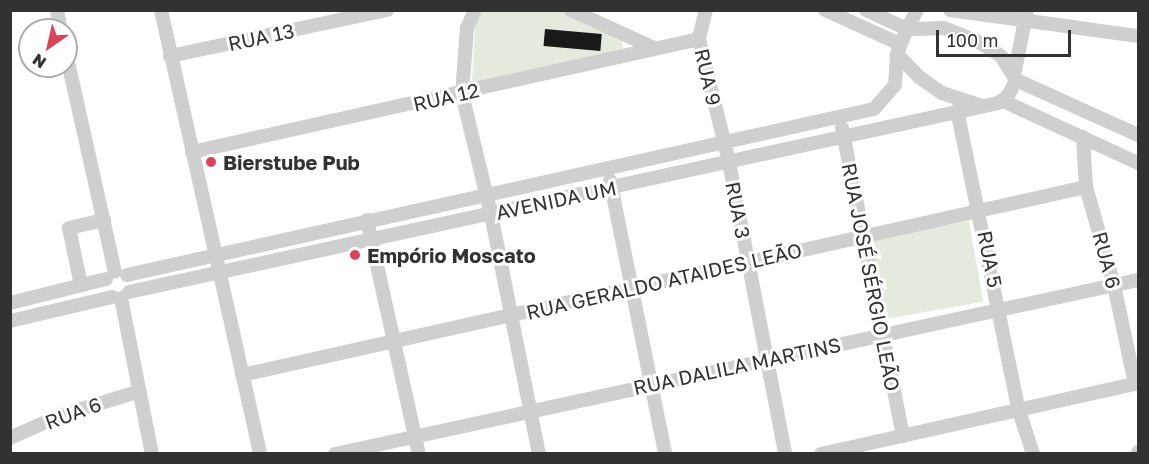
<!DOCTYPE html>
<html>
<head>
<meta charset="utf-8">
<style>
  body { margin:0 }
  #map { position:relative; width:1149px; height:464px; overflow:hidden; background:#fff; font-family:"Golos Text",sans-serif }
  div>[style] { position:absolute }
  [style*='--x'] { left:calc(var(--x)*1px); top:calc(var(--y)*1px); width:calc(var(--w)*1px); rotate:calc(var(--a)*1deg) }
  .green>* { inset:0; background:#e5eade; transform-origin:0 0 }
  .building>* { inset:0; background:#191919; transform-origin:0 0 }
  .minor>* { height:14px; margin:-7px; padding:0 7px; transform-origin:7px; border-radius:7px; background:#cfcfcf }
  .dots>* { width:16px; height:16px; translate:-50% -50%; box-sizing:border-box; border:3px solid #fff; border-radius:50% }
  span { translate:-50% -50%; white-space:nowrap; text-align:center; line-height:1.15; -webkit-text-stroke:6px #fff; paint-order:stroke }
  .street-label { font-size:20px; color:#323232 }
  .poi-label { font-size:20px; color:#323232; font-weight:700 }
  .left { translate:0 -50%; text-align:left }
  .frame { position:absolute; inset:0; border:12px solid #323232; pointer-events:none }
  .north { position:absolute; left:18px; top:18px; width:60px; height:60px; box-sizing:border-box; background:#fff; border:2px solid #adadad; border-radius:50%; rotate:214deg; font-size:16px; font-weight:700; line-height:24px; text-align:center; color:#323232 }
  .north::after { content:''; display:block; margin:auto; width:21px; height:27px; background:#d84459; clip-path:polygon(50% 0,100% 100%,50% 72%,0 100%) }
  .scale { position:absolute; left:936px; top:30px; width:135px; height:27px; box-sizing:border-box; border:3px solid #323232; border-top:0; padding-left:8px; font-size:18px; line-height:21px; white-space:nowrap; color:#323232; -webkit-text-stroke:4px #fff; paint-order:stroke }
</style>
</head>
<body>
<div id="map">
  <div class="green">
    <i style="clip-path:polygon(482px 11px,562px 11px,620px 37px,623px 46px,621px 51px,472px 83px,475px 26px)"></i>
    <i style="left:969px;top:221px;width:82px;height:102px;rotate:80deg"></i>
  </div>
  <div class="building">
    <i style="left:545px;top:29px;width:57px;height:17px;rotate:5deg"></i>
  </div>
  <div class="minor">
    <i style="--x:57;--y:10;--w:20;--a:79"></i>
    <i style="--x:161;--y:10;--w:455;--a:77.4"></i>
    <i style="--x:475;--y:10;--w:20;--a:114"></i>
    <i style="--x:467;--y:28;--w:66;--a:94.3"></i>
    <i style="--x:462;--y:94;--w:123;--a:76.4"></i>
    <i style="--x:491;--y:214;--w:245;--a:78.7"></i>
    <i style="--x:571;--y:10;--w:91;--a:24.6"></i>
    <i style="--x:706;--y:10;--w:30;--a:104"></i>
    <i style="--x:699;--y:39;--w:127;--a:76.3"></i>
    <i style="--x:729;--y:162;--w:297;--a:79.1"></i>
    <i style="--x:825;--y:10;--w:82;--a:24.4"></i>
    <i style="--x:866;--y:10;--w:45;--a:24.9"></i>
    <i style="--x:907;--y:29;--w:21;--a:-62"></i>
    <i style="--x:950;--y:10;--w:190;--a:7.9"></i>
    <i style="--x:66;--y:53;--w:224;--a:77.4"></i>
    <i style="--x:170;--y:56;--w:222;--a:-12"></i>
    <i style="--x:1014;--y:76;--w:67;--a:-78.9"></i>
    <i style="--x:1016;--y:80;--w:134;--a:24.3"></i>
    <i style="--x:1003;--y:101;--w:149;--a:24.7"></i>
    <i style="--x:957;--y:110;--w:304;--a:78.4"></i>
    <i style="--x:1018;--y:408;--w:48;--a:71.9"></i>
    <i style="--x:842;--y:128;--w:314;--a:78.8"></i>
    <i style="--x:1083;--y:137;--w:50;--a:86.6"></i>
    <i style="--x:1086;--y:187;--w:102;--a:74.1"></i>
    <i style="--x:1114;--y:285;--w:101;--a:78"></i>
    <i style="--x:192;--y:152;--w:519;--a:-12.56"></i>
    <i style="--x:610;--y:180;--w:279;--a:78.6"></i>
    <i style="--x:367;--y:220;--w:240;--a:77.5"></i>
    <i style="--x:127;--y:275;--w:765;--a:-12.53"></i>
    <i style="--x:874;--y:109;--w:32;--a:-49"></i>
    <i style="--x:895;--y:85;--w:31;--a:-86"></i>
    <i style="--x:81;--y:285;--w:58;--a:-101.9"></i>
    <i style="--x:69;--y:228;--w:36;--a:-13"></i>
    <i style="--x:129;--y:292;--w:889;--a:-12.27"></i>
    <i style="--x:998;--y:103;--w:12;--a:-35"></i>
    <i style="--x:1008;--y:96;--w:18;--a:-63"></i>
    <i style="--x:1016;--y:80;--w:28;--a:-122"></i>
    <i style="--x:1001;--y:56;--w:24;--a:-147"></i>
    <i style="--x:981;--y:43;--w:40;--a:-158"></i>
    <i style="--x:944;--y:28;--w:37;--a:178"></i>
    <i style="--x:907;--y:29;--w:27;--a:112"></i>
    <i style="--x:897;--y:54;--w:32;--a:46"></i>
    <i style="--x:919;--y:77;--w:28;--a:35"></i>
    <i style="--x:942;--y:93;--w:42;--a:18"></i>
    <i style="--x:121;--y:298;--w:159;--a:78.8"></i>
    <i style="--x:10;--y:303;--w:99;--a:-14"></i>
    <i style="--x:10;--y:321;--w:105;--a:-13.2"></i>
    <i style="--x:242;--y:375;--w:865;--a:-12.56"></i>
    <i style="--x:10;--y:438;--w:54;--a:-24.2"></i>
    <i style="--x:59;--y:416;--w:82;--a:-17.1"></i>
    <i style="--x:335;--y:454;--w:822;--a:-12.23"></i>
    <i style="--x:821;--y:454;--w:325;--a:-12.6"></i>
    <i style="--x:1138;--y:454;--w:2;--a:-90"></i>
  </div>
  <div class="dots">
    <i style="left:211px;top:162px;background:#d84459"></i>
    <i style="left:355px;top:255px;background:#d84459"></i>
  </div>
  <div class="street-label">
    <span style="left:261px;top:37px;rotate:-12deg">RUA 13</span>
    <span style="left:708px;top:77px;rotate:77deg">RUA 9</span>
    <span style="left:446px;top:97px;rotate:-13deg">RUA 12</span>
    <span style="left:556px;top:200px;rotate:-12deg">AVENIDA UM</span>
    <span style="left:738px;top:210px;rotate:79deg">RUA 3</span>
    <span style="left:990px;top:259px;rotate:79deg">RUA 5</span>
    <span style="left:1107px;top:260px;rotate:75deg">RUA 6</span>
    <span style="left:871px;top:277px;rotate:79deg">RUA JOSÉ SÉRGIO LEÃO</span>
    <span style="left:664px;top:281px;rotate:-13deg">RUA GERALDO ATAIDES LEÃO</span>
    <span style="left:737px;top:366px;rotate:-12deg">RUA DALILA MARTINS</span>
    <span style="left:73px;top:413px;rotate:-20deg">RUA 6</span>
  </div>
  <div class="poi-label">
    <span class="left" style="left:223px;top:162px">Bierstube Pub</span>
    <span class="left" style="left:367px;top:255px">Empório Moscato</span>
  </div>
  <div class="frame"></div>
  <div class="north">N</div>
  <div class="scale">100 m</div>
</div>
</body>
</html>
